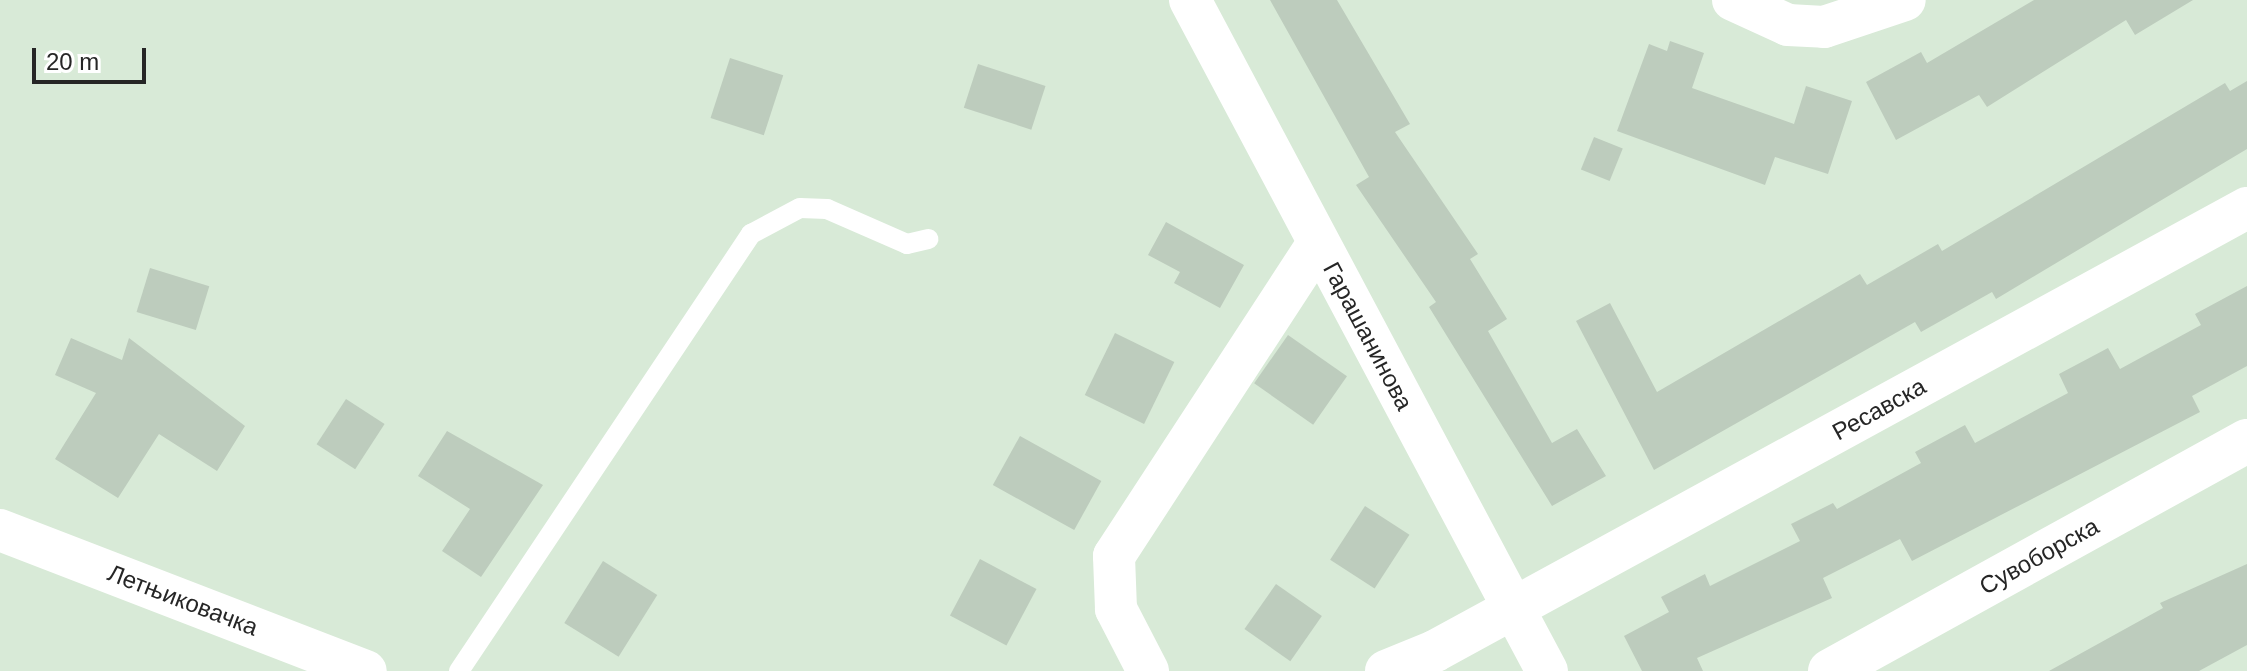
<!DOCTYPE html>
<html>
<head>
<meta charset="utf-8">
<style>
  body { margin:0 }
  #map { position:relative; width:2247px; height:671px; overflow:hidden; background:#d8ead7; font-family:Helvetica,sans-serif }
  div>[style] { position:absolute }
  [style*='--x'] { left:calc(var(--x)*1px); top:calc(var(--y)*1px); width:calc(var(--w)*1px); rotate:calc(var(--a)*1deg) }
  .building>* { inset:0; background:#bdccbd; transform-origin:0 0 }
  .lane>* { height:20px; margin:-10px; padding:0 10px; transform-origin:10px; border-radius:10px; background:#fff }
  .street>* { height:42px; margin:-21px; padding:0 21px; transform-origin:21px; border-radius:21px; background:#fff }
  .secondary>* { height:44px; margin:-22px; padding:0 22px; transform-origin:22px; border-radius:22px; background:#fff }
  span { translate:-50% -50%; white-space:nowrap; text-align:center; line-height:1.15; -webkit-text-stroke:6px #fff; paint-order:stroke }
  .street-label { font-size:24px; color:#262626 }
  .scale { position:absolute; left:32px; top:48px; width:114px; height:36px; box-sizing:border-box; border:4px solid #262626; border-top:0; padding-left:10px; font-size:24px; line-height:28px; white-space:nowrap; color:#262626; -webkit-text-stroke:6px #fff; paint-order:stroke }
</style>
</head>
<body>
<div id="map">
  <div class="building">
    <i style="clip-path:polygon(1270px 0,1337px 0,1410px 124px,1395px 132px,1478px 254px,1470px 259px,1507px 319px,1488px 331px,1552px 443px,1577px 429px,1606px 476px,1552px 506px,1429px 307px,1436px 302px,1356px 185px,1369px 177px)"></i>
    <i style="clip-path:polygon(2034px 0,2193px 0,2135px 35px,2126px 20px,1987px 107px,1979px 95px,1896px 140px,1866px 82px,1921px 52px,1927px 63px)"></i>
    <i style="clip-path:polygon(1670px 41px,1704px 53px,1692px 88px,1794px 124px,1806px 86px,1852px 101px,1828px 174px,1775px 157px,1765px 185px,1617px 131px,1649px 44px,1667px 51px)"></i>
    <i style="left:730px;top:58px;width:56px;height:63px;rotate:18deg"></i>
    <i style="left:978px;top:64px;width:71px;height:46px;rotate:18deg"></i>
    <i style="clip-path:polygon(2247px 81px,2247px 149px,1996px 299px,1992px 292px,1921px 332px,1915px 322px,1654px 470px,1576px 321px,1610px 303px,1657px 392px,1860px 274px,1867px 285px,1938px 244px,1942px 251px,2225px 83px,2230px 91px)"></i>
    <i style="left:1594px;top:137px;width:31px;height:35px;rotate:22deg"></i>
    <i style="clip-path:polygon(1166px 222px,1244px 265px,1220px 308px,1174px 283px,1180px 272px,1148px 255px)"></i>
    <i style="left:150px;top:268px;width:62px;height:46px;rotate:17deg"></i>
    <i style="clip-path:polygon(2247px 286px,2247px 366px,2192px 396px,2200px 412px,1912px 561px,1900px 539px,1823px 578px,1832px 598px,1697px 658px,1703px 671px,1642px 671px,1624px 636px,1669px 612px,1661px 597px,1705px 574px,1710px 586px,1800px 541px,1791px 524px,1833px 503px,1837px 509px,1921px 463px,1915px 452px,1965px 425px,1975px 443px,2068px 393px,2059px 374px,2108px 348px,2120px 369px,2201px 325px,2195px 314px)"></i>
    <i style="left:1115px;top:333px;width:66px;height:69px;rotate:26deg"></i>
    <i style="left:1288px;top:335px;width:72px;height:59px;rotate:35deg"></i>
    <i style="clip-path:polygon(71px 338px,122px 360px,129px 338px,245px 426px,217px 471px,159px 434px,118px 498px,55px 459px,96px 393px,55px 375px)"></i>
    <i style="left:346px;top:399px;width:46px;height:54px;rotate:33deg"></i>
    <i style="clip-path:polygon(447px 431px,543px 485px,481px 577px,442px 551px,470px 509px,418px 476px)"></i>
    <i style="left:1020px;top:436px;width:93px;height:56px;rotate:29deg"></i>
    <i style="left:1365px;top:506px;width:53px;height:64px;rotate:33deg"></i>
    <i style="left:980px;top:559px;width:64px;height:64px;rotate:28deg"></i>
    <i style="left:603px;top:561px;width:64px;height:73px;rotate:32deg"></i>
    <i style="clip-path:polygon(2247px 564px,2247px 645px,2199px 671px,2049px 671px,2163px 608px,2160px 603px)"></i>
    <i style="left:1276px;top:584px;width:56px;height:55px;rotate:35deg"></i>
  </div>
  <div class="lane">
    <i style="--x:459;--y:671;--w:526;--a:-56.25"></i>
    <i style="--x:751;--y:234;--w:55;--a:-28"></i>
    <i style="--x:800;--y:208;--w:27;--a:2"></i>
    <i style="--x:827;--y:209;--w:87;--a:23.6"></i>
    <i style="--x:907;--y:244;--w:22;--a:-13"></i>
  </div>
  <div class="street">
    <i style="--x:1190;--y:0;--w:760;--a:61.99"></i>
    <i style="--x:1733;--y:0;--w:60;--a:24.4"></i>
    <i style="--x:1788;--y:25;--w:36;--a:3"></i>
    <i style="--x:1824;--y:27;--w:85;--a:-18.4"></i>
    <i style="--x:0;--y:530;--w:392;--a:21.1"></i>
    <i style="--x:1148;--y:671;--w:70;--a:-117.3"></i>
    <i style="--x:1116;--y:609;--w:53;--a:-92.2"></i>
    <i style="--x:1114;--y:556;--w:374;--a:-56.9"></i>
    <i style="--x:1386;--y:671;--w:53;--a:-22.2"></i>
    <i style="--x:1435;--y:651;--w:925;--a:-28.62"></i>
  </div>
  <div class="secondary">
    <i style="--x:1830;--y:671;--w:476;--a:-28.9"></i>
  </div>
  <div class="street-label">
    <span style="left:1368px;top:336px;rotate:62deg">Гарашанинова</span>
    <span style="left:1879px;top:409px;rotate:-29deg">Ресавска</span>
    <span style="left:2039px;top:556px;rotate:-29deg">Сувоборска</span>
    <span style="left:183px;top:600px;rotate:21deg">Летњиковачка</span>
  </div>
  <div class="scale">20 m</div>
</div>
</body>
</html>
